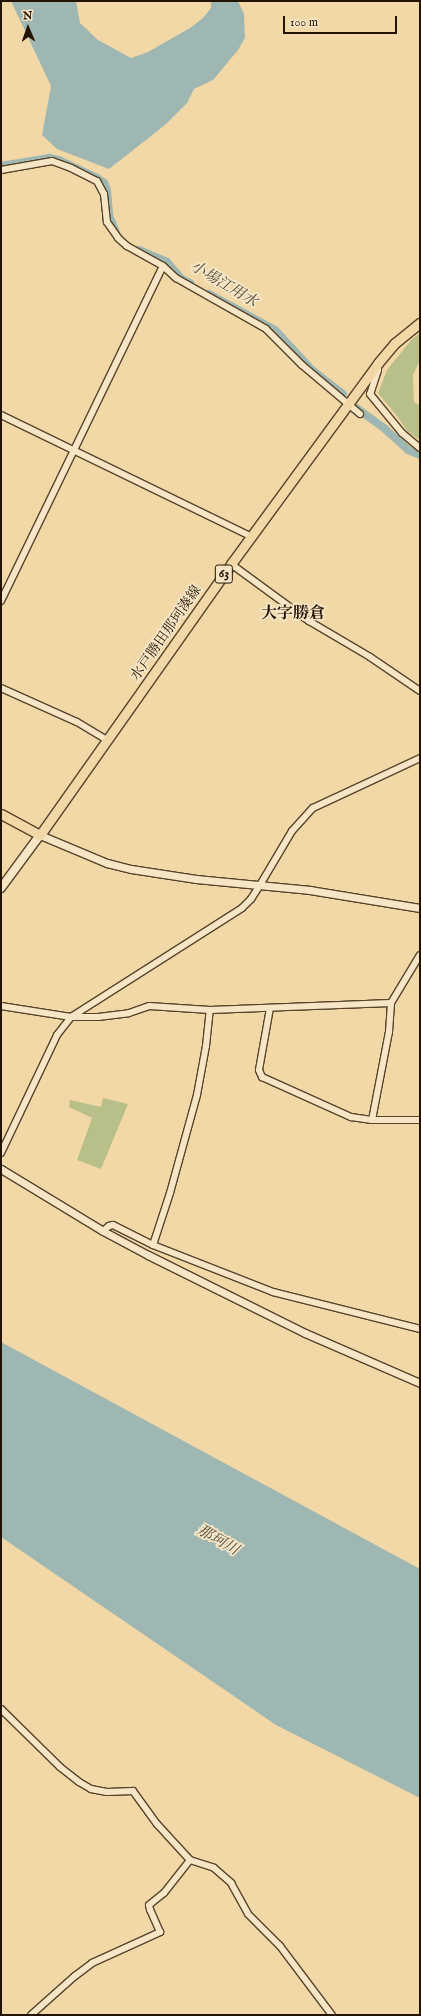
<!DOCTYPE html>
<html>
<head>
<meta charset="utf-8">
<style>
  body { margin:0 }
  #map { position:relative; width:421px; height:2016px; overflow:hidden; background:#f2d8a7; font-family:"IM FELL English","Noto Serif JP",serif }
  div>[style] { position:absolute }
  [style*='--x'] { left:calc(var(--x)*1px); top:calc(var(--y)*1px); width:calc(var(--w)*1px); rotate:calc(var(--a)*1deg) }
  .green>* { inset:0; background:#b9bf88 }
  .water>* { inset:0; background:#9fb7b2 }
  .canal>* { height:8px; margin:-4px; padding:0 4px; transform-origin:4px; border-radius:4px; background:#9fb7b2 }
  .roads { filter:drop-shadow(1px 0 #57442a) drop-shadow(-1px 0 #57442a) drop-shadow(0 1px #57442a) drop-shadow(0 -1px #57442a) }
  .minor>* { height:6px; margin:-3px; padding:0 3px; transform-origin:3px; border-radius:3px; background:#f7e6c6 }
  .tertiary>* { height:7px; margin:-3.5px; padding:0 3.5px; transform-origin:3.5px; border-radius:3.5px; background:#f7e6c6 }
  .secondary>* { height:8px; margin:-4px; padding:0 4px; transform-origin:4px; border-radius:4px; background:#f7e6c6 }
  .primary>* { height:9px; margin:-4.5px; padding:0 4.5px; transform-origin:4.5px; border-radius:4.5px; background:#f2d8a7 }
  span { translate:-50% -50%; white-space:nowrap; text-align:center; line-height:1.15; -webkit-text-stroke:3.5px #f7e6c6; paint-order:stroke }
  .shield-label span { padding:1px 3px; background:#f7e6c6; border:1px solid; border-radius:3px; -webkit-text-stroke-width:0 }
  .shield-label { font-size:13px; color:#231301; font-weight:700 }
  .street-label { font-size:14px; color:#231301 }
  .water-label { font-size:15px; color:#4e4c3f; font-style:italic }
  .quarter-label { font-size:16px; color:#231301; font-weight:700 }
  .frame { position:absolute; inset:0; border:2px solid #231301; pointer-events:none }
  .north { position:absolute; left:8px; top:8px; width:40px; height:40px; -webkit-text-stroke:3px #f7e6c6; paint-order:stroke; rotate:358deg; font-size:11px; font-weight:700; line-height:16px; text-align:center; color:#231301 }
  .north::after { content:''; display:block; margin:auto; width:14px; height:18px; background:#231301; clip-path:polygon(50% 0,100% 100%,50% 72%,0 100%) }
  .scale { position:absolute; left:283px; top:16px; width:114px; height:18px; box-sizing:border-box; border:2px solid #231301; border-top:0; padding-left:5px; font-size:12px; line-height:14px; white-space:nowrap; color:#231301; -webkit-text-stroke:3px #f7e6c6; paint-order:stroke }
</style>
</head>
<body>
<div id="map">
  <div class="green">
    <i style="clip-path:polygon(420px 333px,420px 360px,413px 375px,414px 402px,420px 405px,420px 440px,408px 432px,397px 416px,378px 393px,387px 370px,412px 339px)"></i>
    <i style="clip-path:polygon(103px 1098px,128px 1104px,101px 1169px,77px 1160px,92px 1118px,69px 1107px,70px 1100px,101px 1107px)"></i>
  </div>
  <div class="water">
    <i style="clip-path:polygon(11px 1px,76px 1px,80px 23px,98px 40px,131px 58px,148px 52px,190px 28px,203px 18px,211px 8px,211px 1px,238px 1px,244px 14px,245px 38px,238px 50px,213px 80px,194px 89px,187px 103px,165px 125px,109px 169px,57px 149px,42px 135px,51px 86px)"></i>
    <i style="clip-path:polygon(1px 1342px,420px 1569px,420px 1798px,276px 1725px,1px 1537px)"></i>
  </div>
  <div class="canal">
    <i style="--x:1;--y:166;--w:49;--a:-9.5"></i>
    <i style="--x:49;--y:158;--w:10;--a:11"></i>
    <i style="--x:59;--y:160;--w:42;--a:25.3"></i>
    <i style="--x:97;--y:178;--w:9;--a:36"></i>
    <i style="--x:104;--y:183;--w:8;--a:67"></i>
    <i style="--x:107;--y:190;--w:25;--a:85"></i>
    <i style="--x:109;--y:215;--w:18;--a:68"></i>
    <i style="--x:139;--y:250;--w:30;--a:23"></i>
    <i style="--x:167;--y:262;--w:23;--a:49"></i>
    <i style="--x:182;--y:279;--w:9;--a:27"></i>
    <i style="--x:209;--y:294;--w:75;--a:28.6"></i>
    <i style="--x:275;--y:330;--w:54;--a:47.2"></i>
    <i style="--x:312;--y:370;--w:39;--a:38"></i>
    <i style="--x:355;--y:407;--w:37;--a:36"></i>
    <i style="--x:385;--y:429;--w:31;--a:42"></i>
    <i style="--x:408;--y:450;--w:13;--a:23"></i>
  </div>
  <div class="roads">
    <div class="minor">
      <i style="--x:1;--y:170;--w:52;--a:-10"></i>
      <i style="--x:52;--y:161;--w:20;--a:20"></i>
      <i style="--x:71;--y:168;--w:29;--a:27"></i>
      <i style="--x:97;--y:181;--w:15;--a:62"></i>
      <i style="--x:104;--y:194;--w:28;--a:84"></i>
      <i style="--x:107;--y:222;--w:19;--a:55"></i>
      <i style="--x:118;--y:238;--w:12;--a:42"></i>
      <i style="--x:127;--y:246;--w:41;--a:29.1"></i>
      <i style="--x:163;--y:266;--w:18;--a:43"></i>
      <i style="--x:176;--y:278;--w:103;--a:29.5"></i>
      <i style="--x:266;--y:329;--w:51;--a:45"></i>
      <i style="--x:302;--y:365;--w:76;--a:40.2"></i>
      <i style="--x:378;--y:363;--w:7;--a:90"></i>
      <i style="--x:378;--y:370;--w:25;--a:108"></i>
      <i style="--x:370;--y:394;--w:50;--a:50.6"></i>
      <i style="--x:402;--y:433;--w:23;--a:40"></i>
      <i style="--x:1;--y:415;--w:279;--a:25.9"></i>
      <i style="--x:231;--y:564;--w:97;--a:36.2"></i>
      <i style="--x:309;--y:621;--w:71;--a:30.5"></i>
      <i style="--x:370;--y:657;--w:60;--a:34.2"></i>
      <i style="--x:1;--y:601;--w:372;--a:-64.2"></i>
      <i style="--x:1;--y:688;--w:83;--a:24.1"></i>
      <i style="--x:77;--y:722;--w:35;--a:31"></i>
      <i style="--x:1;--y:1006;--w:71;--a:8.9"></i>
      <i style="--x:71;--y:1017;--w:27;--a:0"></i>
      <i style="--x:98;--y:1017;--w:31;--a:-7"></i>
      <i style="--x:129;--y:1013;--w:21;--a:-19"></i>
      <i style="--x:149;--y:1006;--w:61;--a:3.8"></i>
      <i style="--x:210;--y:1010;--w:181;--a:-2.2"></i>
      <i style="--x:270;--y:1008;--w:63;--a:100.1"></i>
      <i style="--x:259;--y:1070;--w:8;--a:67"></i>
      <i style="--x:262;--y:1077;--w:98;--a:24.2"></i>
      <i style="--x:351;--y:1117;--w:21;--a:8"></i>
      <i style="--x:372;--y:1120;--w:48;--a:0"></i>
      <i style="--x:372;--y:1120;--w:90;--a:-79.1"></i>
      <i style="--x:389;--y:1032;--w:29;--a:-86"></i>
      <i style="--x:391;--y:1003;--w:56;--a:-58.9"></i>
      <i style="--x:1;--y:1153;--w:131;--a:-64.6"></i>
      <i style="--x:57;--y:1035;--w:23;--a:-52"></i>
      <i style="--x:71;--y:1017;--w:203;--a:-32.5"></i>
      <i style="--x:242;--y:908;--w:13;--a:-45"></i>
      <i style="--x:251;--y:899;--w:17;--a:-57"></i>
      <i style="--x:260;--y:885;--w:63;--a:-59.3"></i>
      <i style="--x:292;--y:831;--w:31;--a:-48"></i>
      <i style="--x:313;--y:808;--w:118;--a:-25"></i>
      <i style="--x:103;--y:1231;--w:8;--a:-40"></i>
      <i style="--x:109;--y:1226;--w:4;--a:-14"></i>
      <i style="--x:113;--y:1225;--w:45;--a:26.6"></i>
      <i style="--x:153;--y:1245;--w:129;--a:21.4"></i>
      <i style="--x:273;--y:1292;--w:152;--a:14.1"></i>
      <i style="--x:153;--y:1245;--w:55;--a:-71.9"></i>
      <i style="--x:170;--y:1193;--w:102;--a:-74.6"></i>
      <i style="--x:197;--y:1095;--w:50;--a:-79.6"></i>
      <i style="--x:206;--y:1046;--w:36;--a:-84"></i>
      <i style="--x:1;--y:1709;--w:83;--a:44.5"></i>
      <i style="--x:60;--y:1767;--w:24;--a:38"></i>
      <i style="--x:79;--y:1782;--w:14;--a:30"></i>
      <i style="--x:91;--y:1789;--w:16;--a:11"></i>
      <i style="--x:107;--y:1792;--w:26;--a:-2"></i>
      <i style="--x:133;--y:1791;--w:41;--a:54"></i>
      <i style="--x:157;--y:1824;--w:49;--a:47.5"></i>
      <i style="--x:190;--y:1860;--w:25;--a:18"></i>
      <i style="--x:214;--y:1868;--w:23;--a:41"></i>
      <i style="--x:231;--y:1883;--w:35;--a:61"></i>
      <i style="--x:248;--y:1914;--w:45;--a:45"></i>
      <i style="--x:280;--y:1946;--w:86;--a:53"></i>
      <i style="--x:31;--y:2015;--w:59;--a:-41.6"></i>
      <i style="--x:75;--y:1976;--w:21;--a:-37"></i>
      <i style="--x:92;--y:1963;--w:75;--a:-24.5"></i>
      <i style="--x:160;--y:1932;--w:24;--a:-114"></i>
      <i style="--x:150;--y:1910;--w:5;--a:-101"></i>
      <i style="--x:149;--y:1905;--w:19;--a:-39"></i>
      <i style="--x:164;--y:1893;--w:42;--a:-51.8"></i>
    </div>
    <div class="tertiary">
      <i style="--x:40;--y:835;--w:73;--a:22.7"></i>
      <i style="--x:107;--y:863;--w:25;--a:14"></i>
      <i style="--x:131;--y:869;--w:66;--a:8.7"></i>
      <i style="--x:196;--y:879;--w:115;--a:5.5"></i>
      <i style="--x:310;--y:890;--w:111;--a:9.3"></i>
      <i style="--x:1;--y:1169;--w:119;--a:31.3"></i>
      <i style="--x:103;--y:1231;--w:51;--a:28.1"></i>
      <i style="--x:148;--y:1255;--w:175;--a:26.4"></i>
      <i style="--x:305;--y:1333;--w:125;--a:23.5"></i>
    </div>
    <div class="secondary">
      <i style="--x:1;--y:888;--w:66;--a:-53.7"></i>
    </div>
    <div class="primary">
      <i style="--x:1;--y:814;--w:44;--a:28.3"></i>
      <i style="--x:40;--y:835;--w:332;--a:-54.8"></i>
      <i style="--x:231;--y:564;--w:249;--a:-53.8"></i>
      <i style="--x:378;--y:363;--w:26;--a:-50"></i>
      <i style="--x:395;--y:343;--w:32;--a:-39"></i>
    </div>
  </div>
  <div class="shield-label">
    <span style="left:224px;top:574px">63</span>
  </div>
  <div class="street-label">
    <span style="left:166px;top:633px;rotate:-55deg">水戸勝田那珂湊線</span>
  </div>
  <div class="water-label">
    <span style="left:224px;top:284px;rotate:31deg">小場江用水</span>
    <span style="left:218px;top:1540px;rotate:30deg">那珂川</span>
  </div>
  <div class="quarter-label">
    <span style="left:293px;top:614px">大字勝倉</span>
  </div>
  <div class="frame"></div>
  <div class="north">N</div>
  <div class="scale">100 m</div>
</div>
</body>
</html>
